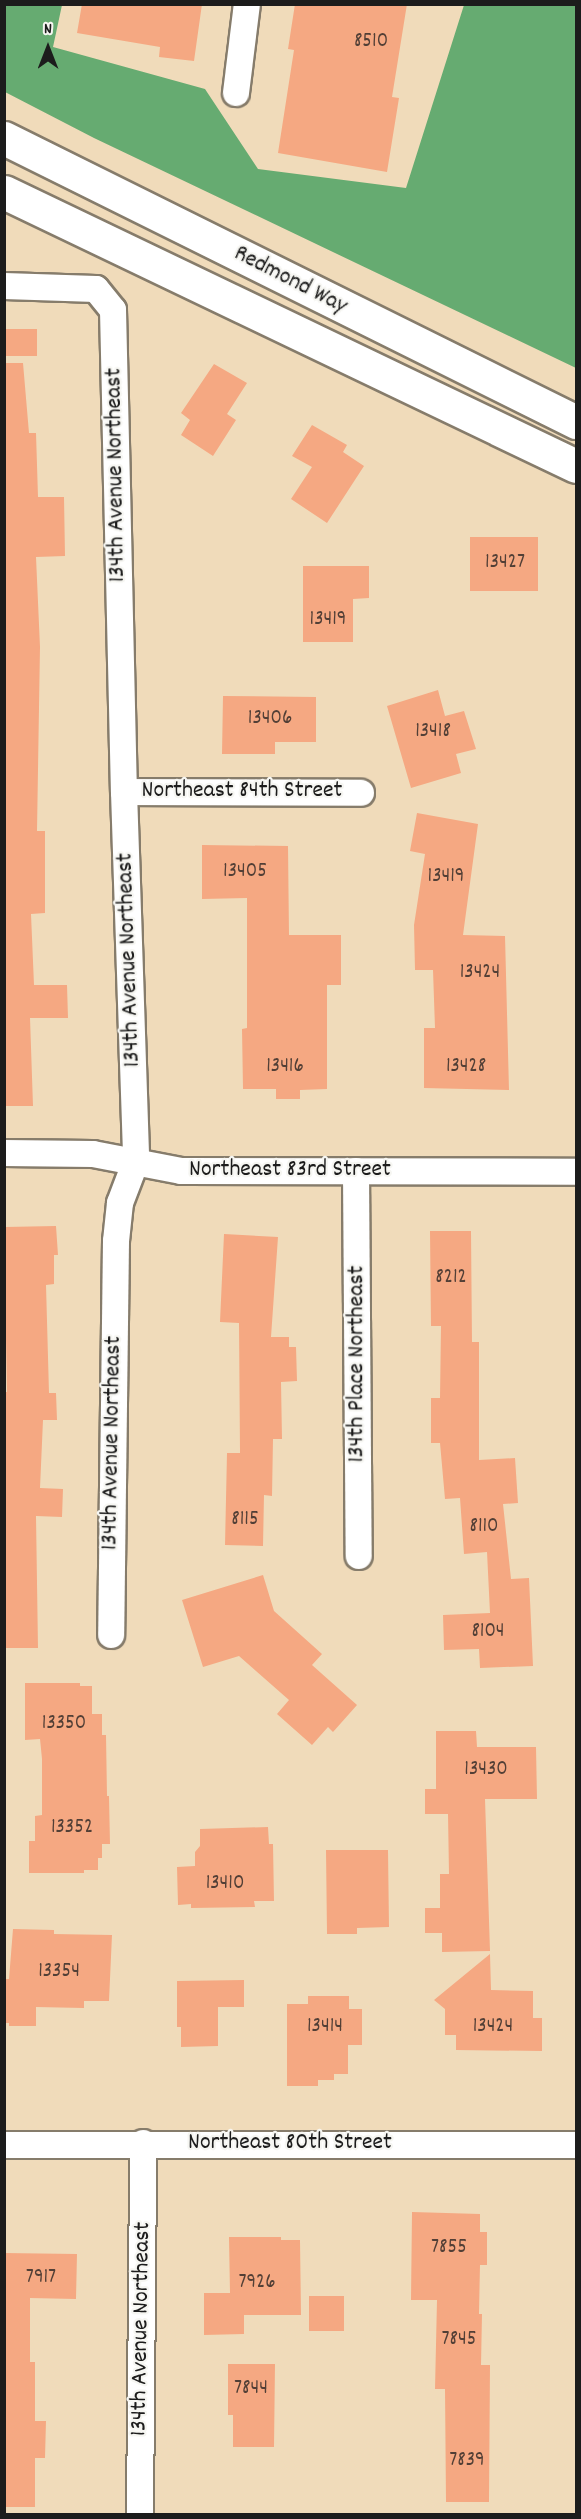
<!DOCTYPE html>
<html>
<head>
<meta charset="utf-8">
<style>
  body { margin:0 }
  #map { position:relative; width:581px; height:2519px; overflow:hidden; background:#f0dbba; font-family:Dekko,sans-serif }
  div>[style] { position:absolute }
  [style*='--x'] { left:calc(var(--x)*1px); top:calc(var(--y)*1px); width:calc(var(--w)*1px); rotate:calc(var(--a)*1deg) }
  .forest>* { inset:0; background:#66ab71 }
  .building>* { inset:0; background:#f5a882; transform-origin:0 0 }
  .roads { filter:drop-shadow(2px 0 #867c6b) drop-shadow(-2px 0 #867c6b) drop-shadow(0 2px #867c6b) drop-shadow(0 -2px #867c6b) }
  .minor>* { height:26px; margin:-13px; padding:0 13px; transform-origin:13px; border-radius:13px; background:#fff }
  .primary>* { height:33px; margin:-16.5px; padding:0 16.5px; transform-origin:16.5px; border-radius:16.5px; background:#fff }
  span { translate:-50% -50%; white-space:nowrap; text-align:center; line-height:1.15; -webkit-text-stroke:4.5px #f6f6f2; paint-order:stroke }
  .number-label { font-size:21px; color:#523f36 }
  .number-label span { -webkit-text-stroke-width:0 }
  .street-label { font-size:24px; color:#1c1c1c }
  .frame { position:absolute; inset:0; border:6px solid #1c1c1c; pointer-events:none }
  .north { position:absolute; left:18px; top:18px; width:60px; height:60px; -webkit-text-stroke:4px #f6f6f2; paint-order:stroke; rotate:0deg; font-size:16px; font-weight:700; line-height:24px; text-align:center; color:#1c1c1c }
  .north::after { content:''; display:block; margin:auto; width:21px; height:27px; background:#1c1c1c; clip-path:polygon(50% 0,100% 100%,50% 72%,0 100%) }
</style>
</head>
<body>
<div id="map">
  <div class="forest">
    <i style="clip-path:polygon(4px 5px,62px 5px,53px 47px,205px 89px,258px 169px,406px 188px,464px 5px,576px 5px,576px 368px,94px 138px,5px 92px)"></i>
  </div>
  <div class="building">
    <i style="clip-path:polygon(82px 4px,202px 4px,194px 61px,159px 57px,160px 47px,77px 33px)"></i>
    <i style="clip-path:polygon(295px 4px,407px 4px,392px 97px,399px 98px,387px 172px,278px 153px,294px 50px,288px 49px)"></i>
    <i style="left:37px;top:329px;width:27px;height:33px;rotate:90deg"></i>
    <i style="clip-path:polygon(4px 363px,23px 363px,29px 433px,36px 433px,38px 497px,64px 497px,65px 556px,36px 557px,40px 647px,37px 831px,45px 831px,45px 913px,31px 914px,34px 985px,67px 985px,68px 1018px,30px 1018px,33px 1106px,4px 1106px)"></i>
    <i style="clip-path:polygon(214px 364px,247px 383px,227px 414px,236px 420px,213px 456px,181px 435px,190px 420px,181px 413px)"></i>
    <i style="clip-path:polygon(312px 425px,347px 445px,343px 452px,364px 466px,327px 523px,291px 499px,312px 467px,292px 456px)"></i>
    <i style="left:470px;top:537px;width:68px;height:54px"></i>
    <i style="clip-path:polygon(303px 566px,369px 566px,369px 598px,353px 599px,353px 642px,303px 642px)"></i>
    <i style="clip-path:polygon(438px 690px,445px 716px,464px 711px,476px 749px,456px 754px,461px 773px,411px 788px,387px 706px)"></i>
    <i style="clip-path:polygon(223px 696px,316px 697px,316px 742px,275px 742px,275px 754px,222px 754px)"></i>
    <i style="clip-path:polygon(417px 813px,478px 824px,463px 935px,505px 936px,509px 1090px,424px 1088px,424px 1028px,435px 1028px,433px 970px,415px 970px,414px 925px,425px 854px,410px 851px)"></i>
    <i style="clip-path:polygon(202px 845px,288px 846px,289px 935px,341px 935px,341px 985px,327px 985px,327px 1089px,300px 1090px,300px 1099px,276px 1099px,276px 1089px,243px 1089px,242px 1029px,247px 1028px,247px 898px,202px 899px)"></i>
    <i style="clip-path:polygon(56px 1226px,58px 1255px,54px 1255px,54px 1284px,46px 1285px,49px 1393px,56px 1393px,57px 1420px,43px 1420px,40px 1488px,63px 1489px,62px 1517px,36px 1516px,38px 1648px,4px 1648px,4px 1392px,7px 1392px,4px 1232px,5px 1227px)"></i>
    <i style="clip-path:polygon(430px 1231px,471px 1231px,472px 1342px,479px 1342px,479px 1460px,515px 1458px,518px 1503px,503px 1504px,511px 1579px,529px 1578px,533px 1666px,480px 1668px,479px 1649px,444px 1650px,443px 1615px,490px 1613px,487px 1552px,464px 1554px,460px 1498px,445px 1499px,440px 1443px,431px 1443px,431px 1398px,440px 1398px,441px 1326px,431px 1326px)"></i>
    <i style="clip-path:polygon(224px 1234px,278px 1237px,271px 1337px,289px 1337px,289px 1347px,296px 1347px,297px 1381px,281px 1382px,282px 1439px,273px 1439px,272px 1496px,264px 1495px,263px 1546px,225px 1545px,227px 1453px,240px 1453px,239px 1323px,220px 1322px)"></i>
    <i style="clip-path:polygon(263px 1575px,274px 1611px,322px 1654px,312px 1665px,357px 1705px,333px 1732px,328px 1727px,312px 1745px,277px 1714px,289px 1700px,239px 1656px,203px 1667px,182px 1600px)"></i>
    <i style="clip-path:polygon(25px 1683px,80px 1683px,80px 1686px,92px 1686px,92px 1714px,102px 1714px,102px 1735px,106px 1735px,107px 1796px,109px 1796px,110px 1844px,102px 1844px,102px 1858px,98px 1858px,98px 1870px,84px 1870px,84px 1873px,29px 1873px,29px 1841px,35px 1841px,35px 1816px,42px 1815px,42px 1759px,40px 1739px,25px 1740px)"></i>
    <i style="clip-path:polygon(436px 1731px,476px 1731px,477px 1747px,536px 1747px,537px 1799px,485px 1799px,490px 1951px,442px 1952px,442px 1933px,425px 1933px,425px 1908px,440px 1908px,440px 1874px,449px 1874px,448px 1814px,425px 1814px,425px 1789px,436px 1789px)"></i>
    <i style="clip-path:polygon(268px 1827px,269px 1844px,273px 1844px,274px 1901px,254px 1901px,255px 1907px,191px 1908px,191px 1904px,178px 1905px,177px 1867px,195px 1866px,195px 1852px,200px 1846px,200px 1829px)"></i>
    <i style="clip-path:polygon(326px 1850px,388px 1850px,389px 1927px,357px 1928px,357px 1934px,327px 1934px)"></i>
    <i style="clip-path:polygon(13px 1929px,54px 1930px,54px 1934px,112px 1935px,109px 2001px,84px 2001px,84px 2008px,36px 2007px,36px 2026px,9px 2026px,9px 2023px,4px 2023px,4px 1979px,9px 1979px)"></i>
    <i style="clip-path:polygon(490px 1954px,491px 1990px,533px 1991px,533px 2018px,542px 2018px,542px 2051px,456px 2050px,456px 2035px,445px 2035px,445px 2009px,434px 2000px)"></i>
    <i style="clip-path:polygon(244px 1980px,244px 2007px,218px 2007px,218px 2046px,181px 2047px,181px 2027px,177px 2027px,177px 1981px)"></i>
    <i style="clip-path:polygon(308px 1996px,349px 1996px,349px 2009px,362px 2009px,362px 2045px,348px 2045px,348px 2074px,334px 2074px,334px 2080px,318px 2080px,318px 2086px,287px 2086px,287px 2004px,308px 2004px)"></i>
    <i style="clip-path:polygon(412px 2212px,480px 2214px,480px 2232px,487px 2232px,487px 2265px,480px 2265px,479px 2314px,482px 2314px,481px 2365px,490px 2365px,489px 2502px,446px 2502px,445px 2389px,435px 2389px,437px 2300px,411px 2300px)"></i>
    <i style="clip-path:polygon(229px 2237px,281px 2237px,281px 2240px,300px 2240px,301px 2315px,244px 2315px,244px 2334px,204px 2335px,204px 2293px,230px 2293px)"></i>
    <i style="clip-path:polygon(4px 2253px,77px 2254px,76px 2299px,30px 2298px,30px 2362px,35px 2362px,35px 2421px,46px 2421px,45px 2458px,35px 2458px,35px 2507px,4px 2507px)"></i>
    <i style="left:344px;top:2296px;width:35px;height:35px;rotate:90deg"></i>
    <i style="clip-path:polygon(228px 2364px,275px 2364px,274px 2447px,233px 2447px,233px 2415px,228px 2415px)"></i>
  </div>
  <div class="roads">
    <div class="minor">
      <i style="--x:236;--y:93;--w:90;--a:-83"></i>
      <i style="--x:4;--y:286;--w:92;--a:1.9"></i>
      <i style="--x:96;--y:289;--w:27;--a:51"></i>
      <i style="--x:113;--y:310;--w:482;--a:88.7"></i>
      <i style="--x:124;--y:792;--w:369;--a:88.1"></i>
      <i style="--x:136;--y:1161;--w:45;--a:110.9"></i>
      <i style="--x:120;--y:1203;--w:38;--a:96"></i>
      <i style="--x:116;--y:1241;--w:394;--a:90.7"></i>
      <i style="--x:124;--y:792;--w:237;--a:0.2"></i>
      <i style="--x:4;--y:1153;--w:89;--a:0.6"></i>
      <i style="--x:93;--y:1154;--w:90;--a:10.9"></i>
      <i style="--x:181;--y:1171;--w:395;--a:0.1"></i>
      <i style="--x:356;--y:1171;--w:385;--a:89.6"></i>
      <i style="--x:4;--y:2145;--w:572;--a:0"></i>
      <i style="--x:140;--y:2514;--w:371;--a:-89.5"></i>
    </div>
    <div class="primary">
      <i style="--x:4;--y:138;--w:639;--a:26.4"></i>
      <i style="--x:4;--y:192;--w:634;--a:25.6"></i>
    </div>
  </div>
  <div class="number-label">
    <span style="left:371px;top:42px">8510</span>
    <span style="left:505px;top:563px">13427</span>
    <span style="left:328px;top:620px">13419</span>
    <span style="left:270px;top:719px">13406</span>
    <span style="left:433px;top:732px">13418</span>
    <span style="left:245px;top:872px">13405</span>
    <span style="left:446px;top:877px">13419</span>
    <span style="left:480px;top:973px">13424</span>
    <span style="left:285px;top:1067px">13416</span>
    <span style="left:466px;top:1067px">13428</span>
    <span style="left:451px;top:1278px">8212</span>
    <span style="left:245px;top:1520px">8115</span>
    <span style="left:484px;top:1527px">8110</span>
    <span style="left:488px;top:1632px">8104</span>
    <span style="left:64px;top:1724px">13350</span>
    <span style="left:486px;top:1770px">13430</span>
    <span style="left:72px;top:1828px">13352</span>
    <span style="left:225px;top:1884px">13410</span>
    <span style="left:59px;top:1972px">13354</span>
    <span style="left:325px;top:2027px">13414</span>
    <span style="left:493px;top:2027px">13424</span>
    <span style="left:449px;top:2248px">7855</span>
    <span style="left:41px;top:2278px">7917</span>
    <span style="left:257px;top:2283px">7926</span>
    <span style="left:459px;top:2340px">7845</span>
    <span style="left:251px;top:2389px">7844</span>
    <span style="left:467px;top:2461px">7839</span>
  </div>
  <div class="street-label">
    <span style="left:290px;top:281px;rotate:27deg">Redmond Way</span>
    <span style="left:117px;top:475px;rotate:-91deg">134th Avenue Northeast</span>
    <span style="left:242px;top:792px">Northeast 84th Street</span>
    <span style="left:130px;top:960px;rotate:-92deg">134th Avenue Northeast</span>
    <span style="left:290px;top:1171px">Northeast 83rd Street</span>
    <span style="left:358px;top:1364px;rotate:-90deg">134th Place Northeast</span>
    <span style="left:113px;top:1443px;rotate:-89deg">134th Avenue Northeast</span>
    <span style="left:290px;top:2144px">Northeast 80th Street</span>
    <span style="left:142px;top:2329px;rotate:-89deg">134th Avenue Northeast</span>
  </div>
  <div class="frame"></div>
  <div class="north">N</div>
</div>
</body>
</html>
